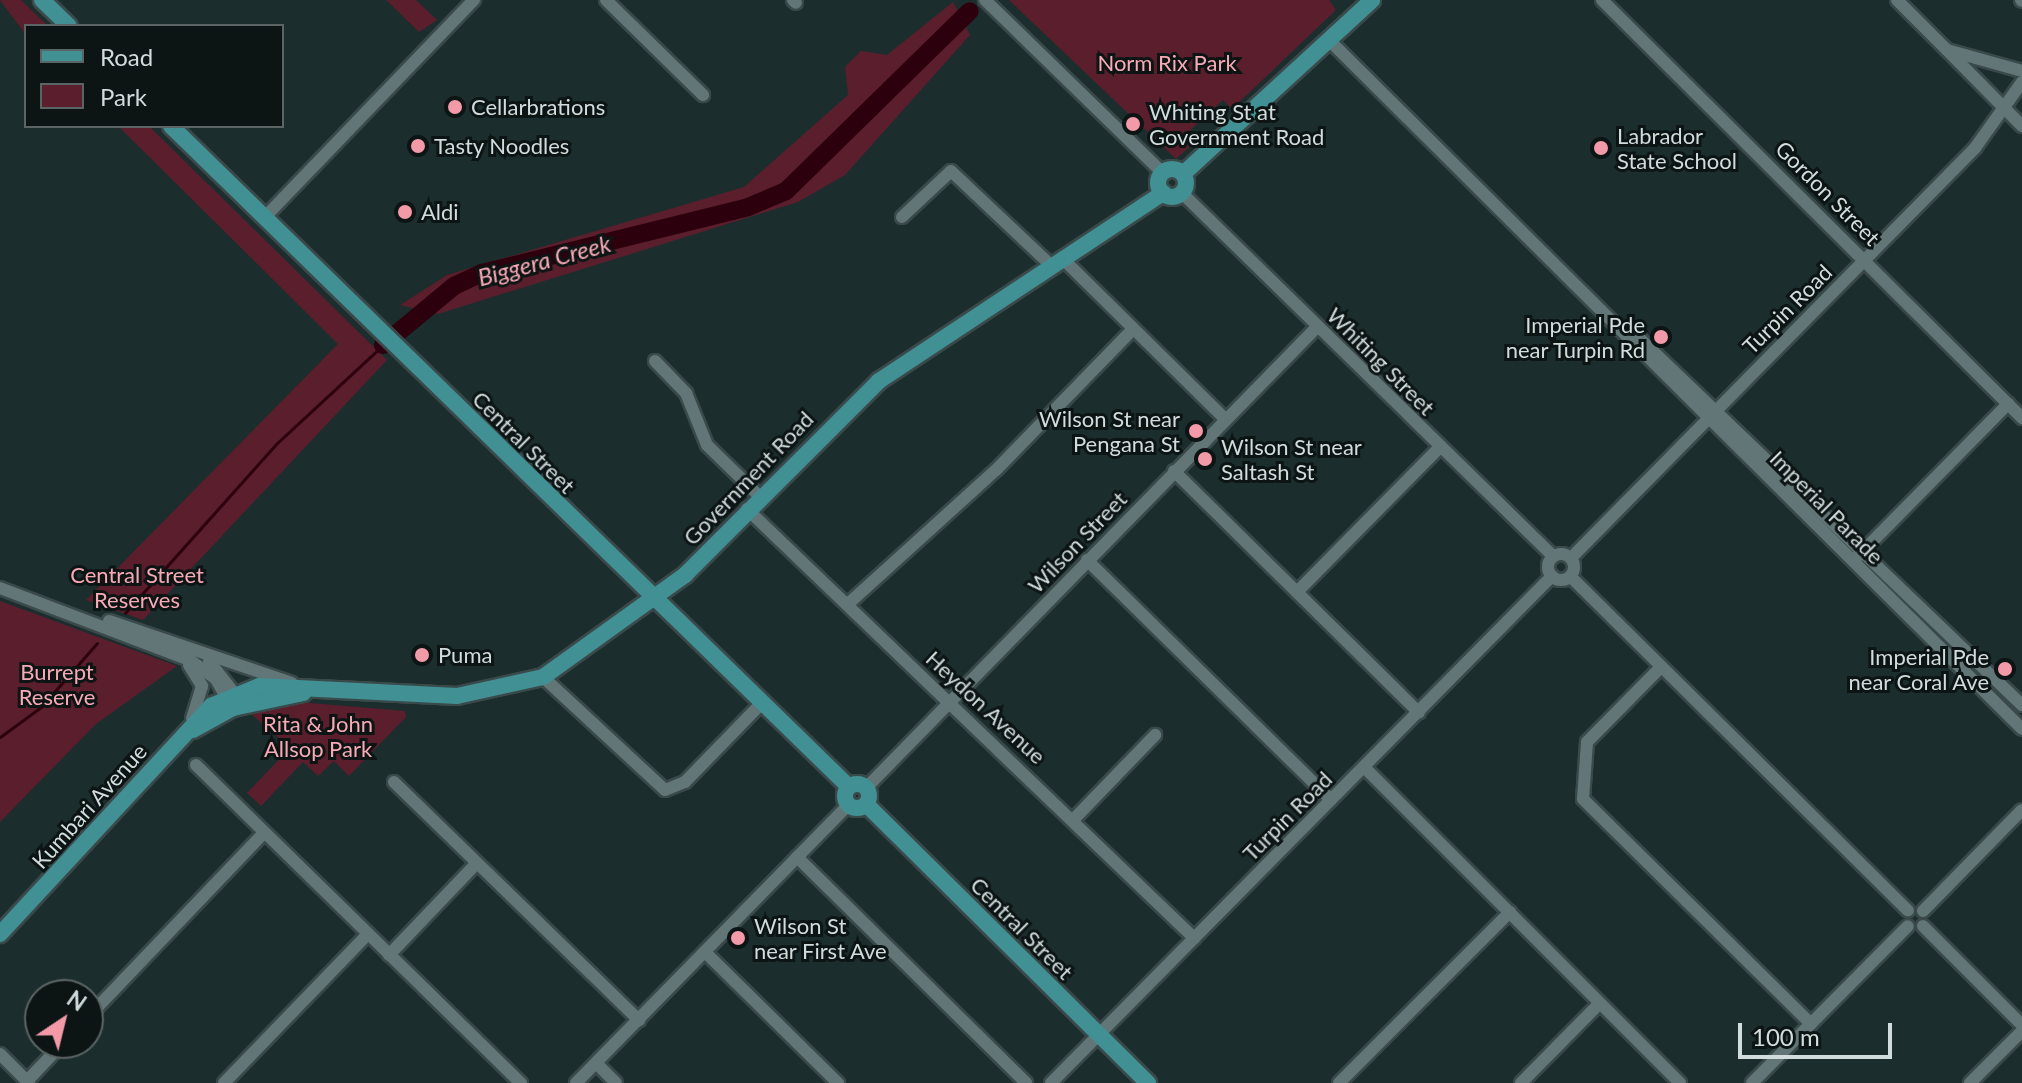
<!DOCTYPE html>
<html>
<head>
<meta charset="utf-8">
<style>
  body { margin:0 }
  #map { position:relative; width:2022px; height:1083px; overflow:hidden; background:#1c2d2e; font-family:Lato,sans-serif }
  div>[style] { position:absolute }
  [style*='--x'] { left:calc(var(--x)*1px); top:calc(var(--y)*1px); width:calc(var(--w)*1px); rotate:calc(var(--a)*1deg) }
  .green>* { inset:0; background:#5a1e2c }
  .stream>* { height:3px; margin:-1.5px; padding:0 1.5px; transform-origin:1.5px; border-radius:1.5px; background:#2d000d }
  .river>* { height:18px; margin:-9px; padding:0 9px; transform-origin:9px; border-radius:9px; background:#2d000d }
  .roads { filter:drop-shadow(2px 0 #3a494a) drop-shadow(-2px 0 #3a494a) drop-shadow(0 2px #3a494a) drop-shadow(0 -2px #3a494a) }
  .minor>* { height:12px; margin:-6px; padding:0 6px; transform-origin:6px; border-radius:6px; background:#637677 }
  .minor>.ring { margin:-6px; padding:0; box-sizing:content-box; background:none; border:12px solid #637677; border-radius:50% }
  .major>* { height:16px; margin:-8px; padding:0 8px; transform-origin:8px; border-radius:8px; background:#409094 }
  .major>.ring { margin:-8px; padding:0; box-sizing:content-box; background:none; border:16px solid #409094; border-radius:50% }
  .dots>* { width:22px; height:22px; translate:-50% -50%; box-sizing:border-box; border:4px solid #0c1414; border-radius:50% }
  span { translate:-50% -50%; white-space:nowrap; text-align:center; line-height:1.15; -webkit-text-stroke:6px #0c1414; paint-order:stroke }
  .park-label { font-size:22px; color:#f8a9b6 }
  .poi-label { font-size:22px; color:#d1dcdd }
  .left { translate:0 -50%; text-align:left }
  .right { translate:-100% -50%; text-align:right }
  .street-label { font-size:22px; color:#d1dcdd }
  .water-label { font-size:24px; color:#f8a9b6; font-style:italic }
  .legend { position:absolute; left:24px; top:24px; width:260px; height:104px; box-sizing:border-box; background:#0c1414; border:2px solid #5b6464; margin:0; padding:10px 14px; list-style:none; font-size:24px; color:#d1dcdd }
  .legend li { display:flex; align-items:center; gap:16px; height:40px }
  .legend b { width:40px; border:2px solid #5b6464 }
  .north { position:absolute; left:24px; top:979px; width:80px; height:80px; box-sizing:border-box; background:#0c1414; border:2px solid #5b6464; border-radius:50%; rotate:35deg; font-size:22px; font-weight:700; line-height:32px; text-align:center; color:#d1dcdd }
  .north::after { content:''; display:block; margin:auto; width:28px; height:36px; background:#f39aa9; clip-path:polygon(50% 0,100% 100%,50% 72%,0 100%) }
  .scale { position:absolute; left:1738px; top:1023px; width:154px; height:36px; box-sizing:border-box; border:4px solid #d1dcdd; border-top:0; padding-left:10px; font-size:24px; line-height:28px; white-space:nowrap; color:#d1dcdd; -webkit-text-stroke:6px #0c1414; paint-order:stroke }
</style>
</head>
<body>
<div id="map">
  <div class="green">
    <i style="clip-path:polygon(0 0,21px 0,48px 26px,26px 26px,26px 35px)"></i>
    <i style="clip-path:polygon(386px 0,416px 0,437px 20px,419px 32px)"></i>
    <i style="clip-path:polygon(1009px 0,1329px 0,1336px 10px,1232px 109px,1223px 100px,1188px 132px,1195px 142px,1176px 159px)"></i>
    <i style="clip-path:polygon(953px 2px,970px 35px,845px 175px,798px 202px,438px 314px,400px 305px,447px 275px,744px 187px,848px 95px,845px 67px,861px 51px,887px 55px)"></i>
    <i style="clip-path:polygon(118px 126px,149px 126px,387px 360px,143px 620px,86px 600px,338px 344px)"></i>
    <i style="clip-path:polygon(0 601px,177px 666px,96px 724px,0 822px)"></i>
    <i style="clip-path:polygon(298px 702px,405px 711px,406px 717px,349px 776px,334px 761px,318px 776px,303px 762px,261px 806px,247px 793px,290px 748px,249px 712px)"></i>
  </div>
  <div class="stream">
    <i style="--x:125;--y:613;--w:227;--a:-48.2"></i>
    <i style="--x:276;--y:444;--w:146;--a:-42.8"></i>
    <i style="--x:0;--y:737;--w:51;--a:-36.2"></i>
    <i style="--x:41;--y:707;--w:85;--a:-48.8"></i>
  </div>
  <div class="river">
    <i style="--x:383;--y:345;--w:92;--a:-39.7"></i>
    <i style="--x:454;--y:286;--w:31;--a:-25"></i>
    <i style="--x:482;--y:273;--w:274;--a:-13.9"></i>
    <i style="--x:748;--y:207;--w:41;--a:-22.8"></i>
    <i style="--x:786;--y:191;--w:257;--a:-44.4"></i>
  </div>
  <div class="roads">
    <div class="minor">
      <i style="--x:606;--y:0;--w:136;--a:44.4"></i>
      <i style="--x:793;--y:0;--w:4;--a:45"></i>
      <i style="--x:985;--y:0;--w:248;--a:44.2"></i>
      <i style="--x:1602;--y:0;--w:593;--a:44.86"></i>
      <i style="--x:1897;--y:0;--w:71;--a:45"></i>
      <i style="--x:1947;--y:50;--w:78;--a:15.6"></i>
      <i style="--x:2021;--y:0;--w:1;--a:45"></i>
      <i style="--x:1329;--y:40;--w:977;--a:44.83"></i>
      <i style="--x:1949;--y:52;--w:104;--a:45.4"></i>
      <i style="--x:1182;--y:193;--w:519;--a:44.38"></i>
      <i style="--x:902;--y:217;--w:67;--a:-43.2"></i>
      <i style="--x:951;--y:171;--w:140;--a:43.3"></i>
      <i style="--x:264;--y:218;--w:303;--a:-46.1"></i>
      <i style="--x:1064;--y:260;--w:226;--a:44.6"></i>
      <i style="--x:1633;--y:332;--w:539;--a:43.8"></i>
      <i style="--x:655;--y:361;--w:45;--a:45.9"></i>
      <i style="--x:686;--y:393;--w:56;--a:68"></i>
      <i style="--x:707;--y:445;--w:73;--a:44.4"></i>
      <i style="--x:1174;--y:471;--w:344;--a:44.6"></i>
      <i style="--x:747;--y:509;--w:620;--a:43.82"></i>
      <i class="ring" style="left:1548px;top:554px;width:14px;height:14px"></i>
      <i style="--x:1858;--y:556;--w:214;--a:-45.4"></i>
      <i style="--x:1571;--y:558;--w:576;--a:-45.42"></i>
      <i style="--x:1975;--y:148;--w:81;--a:-54.5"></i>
      <i style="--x:1087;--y:560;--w:342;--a:44.5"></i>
      <i style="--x:1571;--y:577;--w:474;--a:44.7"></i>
      <i style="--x:0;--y:588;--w:203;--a:20.8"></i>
      <i style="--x:190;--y:660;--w:32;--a:36"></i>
      <i style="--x:216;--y:679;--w:29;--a:61"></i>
      <i style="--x:1297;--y:592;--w:204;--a:-45.4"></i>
      <i style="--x:848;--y:604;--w:200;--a:-42.2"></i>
      <i style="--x:996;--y:470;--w:197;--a:-45.8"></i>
      <i style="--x:109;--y:621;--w:193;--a:18.7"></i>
      <i style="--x:209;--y:661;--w:52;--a:52"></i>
      <i style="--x:189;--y:665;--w:25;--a:58"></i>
      <i style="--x:202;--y:686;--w:34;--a:107"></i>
      <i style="--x:1661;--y:667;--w:105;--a:134.6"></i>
      <i style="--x:1587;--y:742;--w:57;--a:94"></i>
      <i style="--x:1583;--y:799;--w:320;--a:44.6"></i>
      <i style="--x:543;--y:677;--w:166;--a:42.8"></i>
      <i style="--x:665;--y:790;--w:22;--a:-22"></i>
      <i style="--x:685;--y:782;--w:107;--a:-45.8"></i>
      <i style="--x:196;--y:765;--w:455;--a:44.4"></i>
      <i style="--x:1364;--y:767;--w:447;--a:45"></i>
      <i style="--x:394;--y:782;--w:342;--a:44.2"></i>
      <i style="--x:866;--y:788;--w:646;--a:-45.63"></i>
      <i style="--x:1074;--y:819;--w:117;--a:-46"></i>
      <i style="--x:797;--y:857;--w:322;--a:44.6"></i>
      <i style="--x:1923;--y:911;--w:141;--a:-45.6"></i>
      <i style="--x:1923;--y:926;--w:140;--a:45"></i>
      <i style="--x:705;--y:952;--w:187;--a:44.6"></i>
      <i style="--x:389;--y:955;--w:127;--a:-46.3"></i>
      <i style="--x:88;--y:1017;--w:255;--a:-46.3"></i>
      <i style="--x:0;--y:1054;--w:41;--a:45"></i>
      <i style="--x:596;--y:1063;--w:28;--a:45"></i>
      <i style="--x:27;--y:1081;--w:52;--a:-46.5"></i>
      <i style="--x:224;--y:1083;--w:207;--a:-46"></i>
      <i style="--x:576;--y:1083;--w:390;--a:-45.6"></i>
      <i style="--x:1051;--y:1083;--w:713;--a:-45.34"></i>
      <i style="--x:1339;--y:1083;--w:242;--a:-45"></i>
      <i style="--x:1521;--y:1083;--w:112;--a:-45.4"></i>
      <i style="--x:1752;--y:1083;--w:221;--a:-45.2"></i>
      <i style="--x:1970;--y:1083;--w:74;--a:-45"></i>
    </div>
    <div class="major">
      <i style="--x:42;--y:0;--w:37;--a:44"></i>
      <i style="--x:171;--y:126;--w:947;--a:44.27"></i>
      <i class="ring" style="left:1158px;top:169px;width:12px;height:12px"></i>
      <i style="--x:1183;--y:174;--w:257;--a:-42.6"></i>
      <i style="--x:193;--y:730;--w:46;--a:-28.8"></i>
      <i style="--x:233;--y:708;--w:72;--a:-12.1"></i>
      <i class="ring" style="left:845px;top:784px;width:8px;height:8px"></i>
      <i style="--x:866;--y:804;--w:397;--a:44.7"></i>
      <i style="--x:0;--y:934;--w:311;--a:-47.2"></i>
      <i style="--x:211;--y:706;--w:52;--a:-22.6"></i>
      <i style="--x:259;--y:686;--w:198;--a:2.9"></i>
      <i style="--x:457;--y:696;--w:88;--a:-12.5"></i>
      <i style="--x:543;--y:677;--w:175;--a:-35.7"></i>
      <i style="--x:685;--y:575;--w:274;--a:-45"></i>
      <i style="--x:879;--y:381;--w:341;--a:-33.5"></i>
    </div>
  </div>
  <div class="dots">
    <i style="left:455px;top:107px;background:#f39aa9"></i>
    <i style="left:1133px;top:124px;background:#f39aa9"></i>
    <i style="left:418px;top:146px;background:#f39aa9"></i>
    <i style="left:1601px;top:148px;background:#f39aa9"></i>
    <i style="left:405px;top:212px;background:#f39aa9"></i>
    <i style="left:1661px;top:337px;background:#f39aa9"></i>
    <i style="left:1196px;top:431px;background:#f39aa9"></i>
    <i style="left:1205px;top:459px;background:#f39aa9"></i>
    <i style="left:422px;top:655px;background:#f39aa9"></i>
    <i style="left:2005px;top:669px;background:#f39aa9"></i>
    <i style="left:738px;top:938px;background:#f39aa9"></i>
  </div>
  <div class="park-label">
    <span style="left:1167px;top:63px">Norm Rix Park</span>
    <span style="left:137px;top:587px">Central Street<br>Reserves</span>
    <span style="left:57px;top:684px">Burrept<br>Reserve</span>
    <span style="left:318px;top:736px">Rita &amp; John<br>Allsop Park</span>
  </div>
  <div class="poi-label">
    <span class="left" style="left:471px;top:107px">Cellarbrations</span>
    <span class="left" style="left:1149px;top:124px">Whiting St at<br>Government Road</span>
    <span class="left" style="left:1617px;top:148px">Labrador<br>State School</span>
    <span class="left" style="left:434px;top:146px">Tasty Noodles</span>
    <span class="left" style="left:421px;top:212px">Aldi</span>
    <span class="right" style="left:1645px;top:337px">Imperial Pde<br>near Turpin Rd</span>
    <span class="right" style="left:1180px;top:431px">Wilson St near<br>Pengana St</span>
    <span class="left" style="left:1221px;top:459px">Wilson St near<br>Saltash St</span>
    <span class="left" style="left:438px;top:655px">Puma</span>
    <span class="right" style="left:1989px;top:669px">Imperial Pde<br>near Coral Ave</span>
    <span class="left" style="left:754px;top:938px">Wilson St<br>near First Ave</span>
  </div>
  <div class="street-label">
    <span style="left:1828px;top:193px;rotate:45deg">Gordon Street</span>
    <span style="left:1787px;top:309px;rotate:-45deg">Turpin Road</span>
    <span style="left:1381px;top:361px;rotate:45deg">Whiting Street</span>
    <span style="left:524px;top:442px;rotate:45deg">Central Street</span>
    <span style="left:748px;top:478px;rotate:-46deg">Government Road</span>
    <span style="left:1827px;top:507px;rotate:45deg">Imperial Parade</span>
    <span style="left:1077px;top:542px;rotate:-46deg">Wilson Street</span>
    <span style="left:986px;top:707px;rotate:43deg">Heydon Avenue</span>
    <span style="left:89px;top:806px;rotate:-48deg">Kumbari Avenue</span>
    <span style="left:1287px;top:816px;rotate:-45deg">Turpin Road</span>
    <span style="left:1022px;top:928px;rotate:45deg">Central Street</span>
  </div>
  <div class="water-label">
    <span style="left:544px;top:260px;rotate:-15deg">Biggera Creek</span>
  </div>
  <ul class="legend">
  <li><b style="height:10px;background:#409094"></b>Road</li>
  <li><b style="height:22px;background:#5a1e2c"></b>Park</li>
  </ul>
  <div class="north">N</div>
  <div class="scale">100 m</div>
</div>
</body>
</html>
